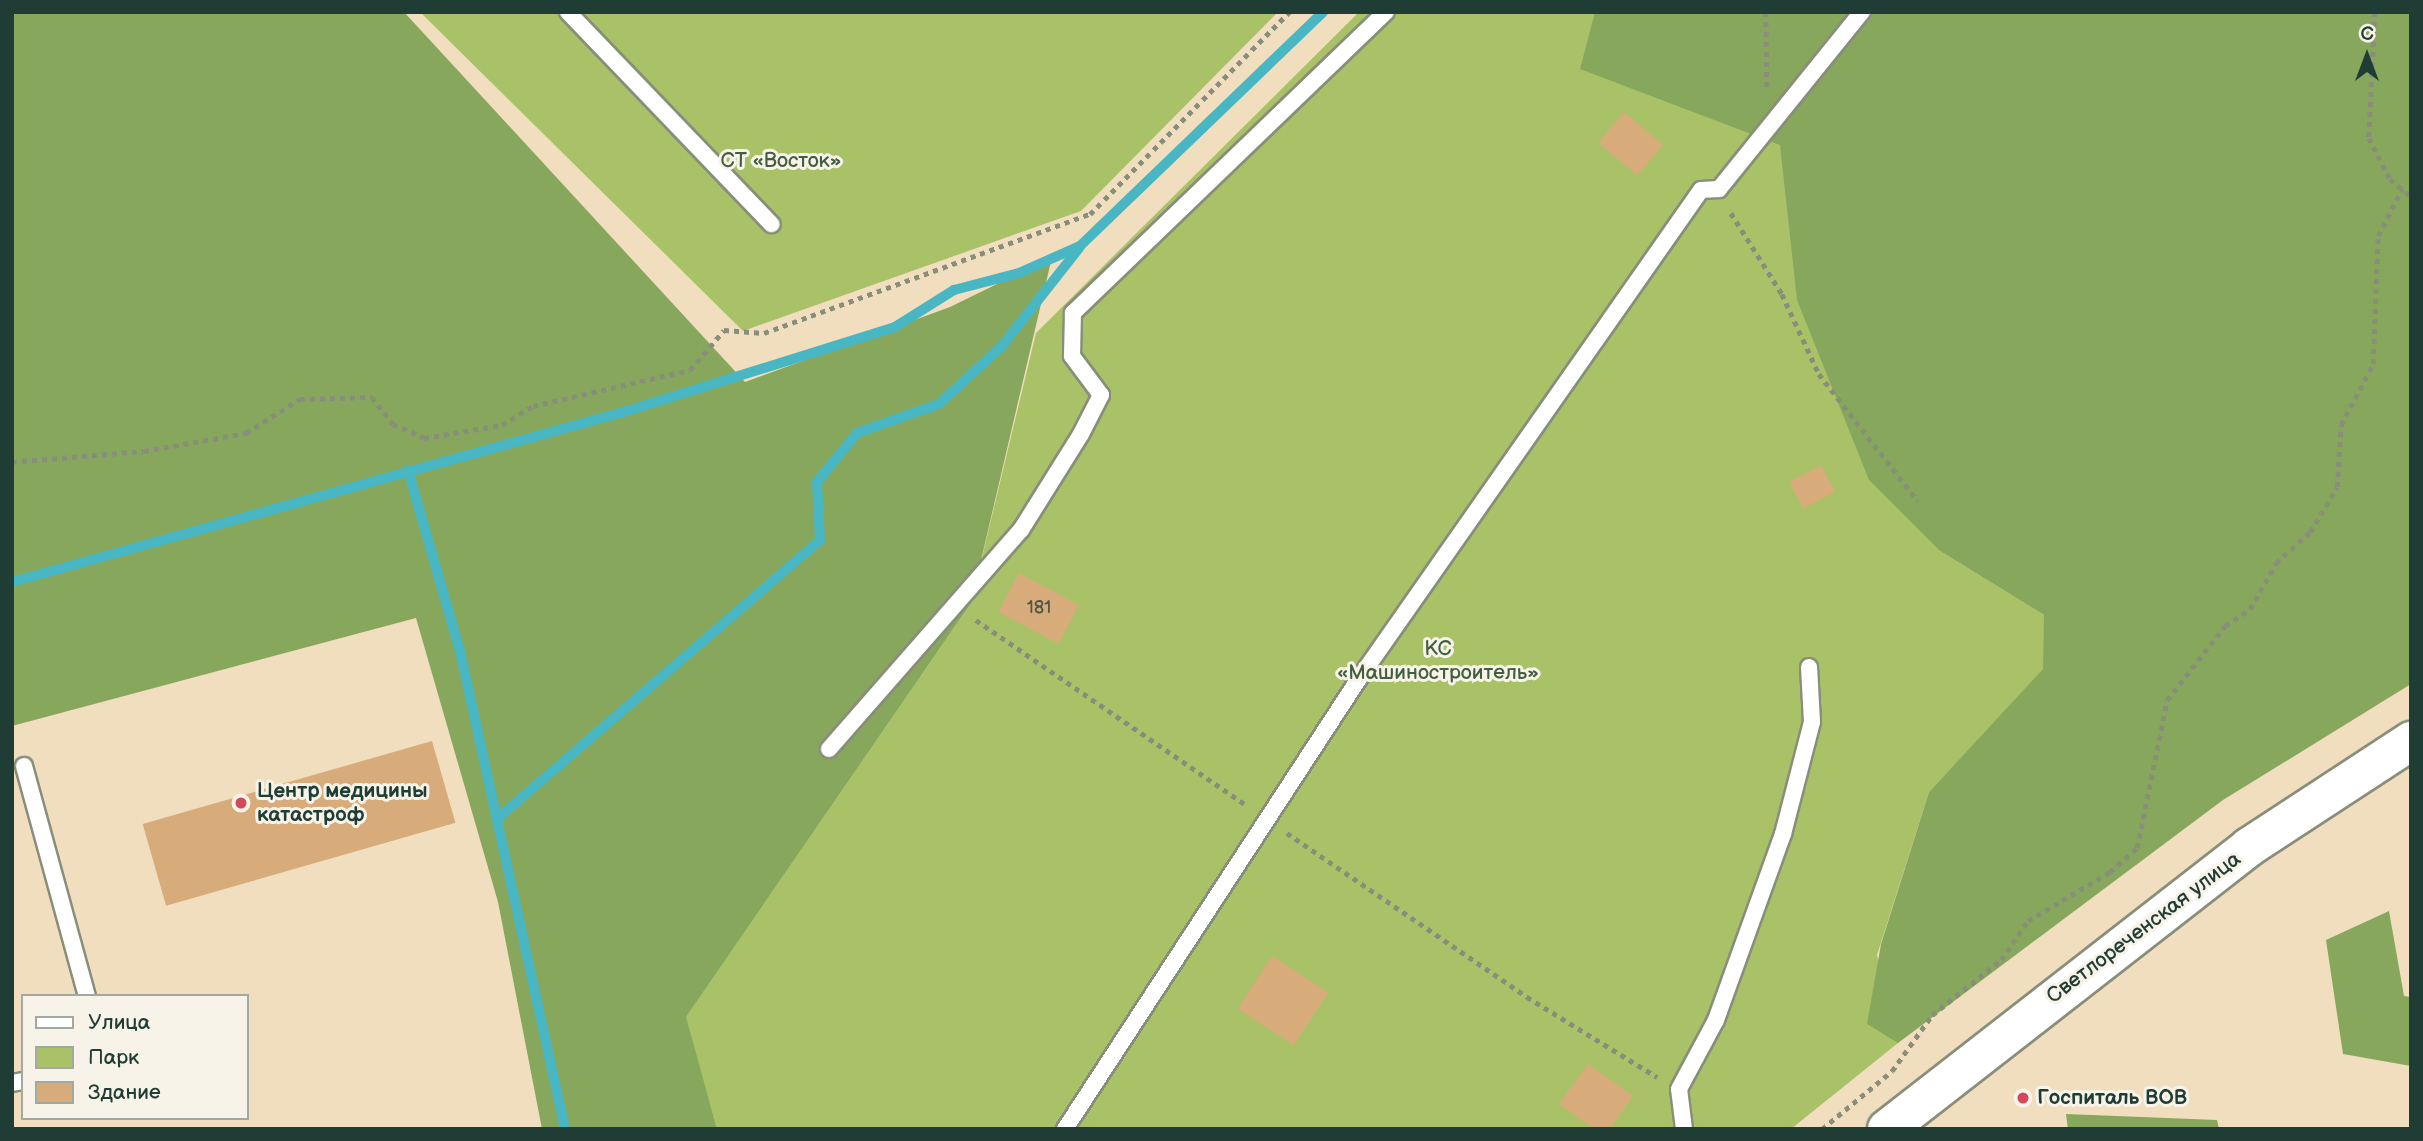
<!DOCTYPE html>
<html>
<head>
<meta charset="utf-8">
<style>
  body { margin:0 }
  #map { position:relative; width:2423px; height:1141px; overflow:hidden; background:#f0debf; font-family:"Balsamiq Sans",sans-serif }
  div>[style] { position:absolute }
  [style*='--x'] { left:calc(var(--x)*1px); top:calc(var(--y)*1px); width:calc(var(--w)*1px); rotate:calc(var(--a)*1deg) }
  .green>* { inset:0; background:#aac267 }
  .forest>* { inset:0; background:#87a85c }
  .stream>* { height:10px; margin:-5px; padding:0 5px; transform-origin:5px; border-radius:5px; background:#48b6c3 }
  .building>* { inset:0; background:#d7ab7a; transform-origin:0 0 }
  .path>* { height:4.5px; margin-top:-2.25px; transform-origin:0; background:repeating-linear-gradient(90deg,#888e7a 0 5px,transparent 0 10px) }
  .roads { filter:drop-shadow(2px 0 #888e7a) drop-shadow(-2px 0 #888e7a) drop-shadow(0 2px #888e7a) drop-shadow(0 -2px #888e7a) }
  .lane>* { height:16px; margin:-8px; padding:0 8px; transform-origin:8px; border-radius:8px; background:#fff }
  .secondary>* { height:38px; margin:-19px; padding:0 19px; transform-origin:19px; border-radius:19px; background:#fff }
  .dots>* { width:19px; height:19px; translate:-50% -50%; box-sizing:border-box; border:4px solid #f7f3e8; border-radius:50% }
  span { translate:-50% -50%; white-space:nowrap; text-align:center; line-height:1.15; -webkit-text-stroke:6px #f7f3e8; paint-order:stroke }
  .number-label { font-size:18px; color:#4d5846 }
  .number-label span { -webkit-text-stroke-width:0 }
  .park-label { font-size:21px; color:#425e41 }
  .poi-label { font-size:21px; color:#1f3d34; font-weight:700 }
  .left { translate:0 -50%; text-align:left }
  .street-label { font-size:21px; color:#1f3d34 }
  .frame { position:absolute; inset:0; border:14px solid #1f3d34; pointer-events:none }
  .legend { position:absolute; left:21px; top:994px; width:228px; height:126px; box-sizing:border-box; background:#f7f3e8; border:2px solid #a1aaa0; margin:0; padding:9px 12px; list-style:none; font-size:21px; color:#1f3d34 }
  .legend li { display:flex; align-items:center; gap:14px; height:35px }
  .legend b { width:35px; border:2px solid #a1aaa0 }
  .north { position:absolute; left:2332px; top:21px; width:70px; height:70px; -webkit-text-stroke:5px #f7f3e8; paint-order:stroke; rotate:0deg; font-size:19px; font-weight:700; line-height:28px; text-align:center; color:#1f3d34 }
  .north::after { content:''; display:block; margin:auto; width:24px; height:32px; background:#1f3d34; clip-path:polygon(50% 0,100% 100%,50% 72%,0 100%) }
</style>
</head>
<body>
<div id="map">
  <div class="green">
    <i style="clip-path:polygon(420px 12px,1278px 12px,1081px 211px,743px 331px)"></i>
    <i style="clip-path:polygon(1359px 12px,1894px 12px,1940px 551px,2044px 615px,2044px 669px,1929px 792px,1877px 955px,1898px 1043px,1791px 1129px,717px 1129px,685px 1018px,971px 603px,1036px 333px)"></i>
  </div>
  <div class="forest">
    <i style="clip-path:polygon(12px 12px,404px 12px,745px 382px,950px 307px,1052px 257px,971px 603px,686px 1017px,717px 1129px,542px 1129px,498px 902px,416px 618px,12px 726px)"></i>
    <i style="clip-path:polygon(1595px 12px,2411px 12px,2411px 684px,2223px 800px,1898px 1043px,1867px 1024px,1881px 944px,1929px 792px,2043px 669px,2044px 615px,1940px 551px,1869px 480px,1797px 300px,1780px 145px,1580px 69px)"></i>
    <i style="clip-path:polygon(2389px 911px,2404px 996px,2411px 997px,2411px 1066px,2343px 1054px,2326px 940px)"></i>
    <i style="clip-path:polygon(2066px 1114px,2217px 1120px,2219px 1129px,2068px 1129px)"></i>
  </div>
  <div class="stream">
    <i style="--x:408;--y:470;--w:188;--a:74"></i>
    <i style="--x:460;--y:651;--w:489;--a:77.6"></i>
    <i style="--x:12;--y:582;--w:638;--a:-15.54"></i>
    <i style="--x:627;--y:411;--w:281;--a:-17.4"></i>
    <i style="--x:895;--y:327;--w:70;--a:-32.1"></i>
    <i style="--x:954;--y:290;--w:67;--a:-14.7"></i>
    <i style="--x:1019;--y:273;--w:67;--a:-23.9"></i>
    <i style="--x:1080;--y:246;--w:337;--a:-43.9"></i>
    <i style="--x:497;--y:819;--w:427;--a:-40.8"></i>
    <i style="--x:820;--y:540;--w:58;--a:-93"></i>
    <i style="--x:817;--y:482;--w:63;--a:-50.8"></i>
    <i style="--x:857;--y:433;--w:87;--a:-19.5"></i>
    <i style="--x:939;--y:404;--w:86;--a:-42.6"></i>
    <i style="--x:1002;--y:346;--w:125;--a:-51.8"></i>
  </div>
  <div class="building">
    <i style="left:1624px;top:112px;width:51px;height:40px;rotate:40deg"></i>
    <i style="left:1821px;top:465px;width:30px;height:36px;rotate:62deg"></i>
    <i style="left:1019px;top:573px;width:68px;height:44px;rotate:28deg"></i>
    <i style="left:432px;top:741px;width:85px;height:301px;rotate:74deg"></i>
    <i style="left:1272px;top:956px;width:67px;height:63px;rotate:33deg"></i>
    <i style="clip-path:polygon(1588px 1064px,1633px 1096px,1610px 1129px,1594px 1129px,1559px 1104px)"></i>
  </div>
  <div class="path">
    <i style="--x:1766;--y:12;--w:76;--a:89.2"></i>
    <i style="--x:2375;--y:12;--w:126;--a:92.7"></i>
    <i style="--x:2369;--y:138;--w:46;--a:62.9"></i>
    <i style="--x:2390;--y:179;--w:27;--a:39"></i>
    <i style="--x:1731;--y:213;--w:96;--a:57.8"></i>
    <i style="--x:1782;--y:294;--w:88;--a:65.2"></i>
    <i style="--x:1819;--y:374;--w:161;--a:52.1"></i>
    <i style="--x:12;--y:462;--w:132;--a:-4.8"></i>
    <i style="--x:144;--y:451;--w:104;--a:-10"></i>
    <i style="--x:246;--y:433;--w:64;--a:-32.2"></i>
    <i style="--x:300;--y:399;--w:72;--a:-1.6"></i>
    <i style="--x:372;--y:397;--w:34;--a:52"></i>
    <i style="--x:393;--y:424;--w:34;--a:24"></i>
    <i style="--x:424;--y:438;--w:79;--a:-9.5"></i>
    <i style="--x:502;--y:425;--w:36;--a:-32"></i>
    <i style="--x:533;--y:406;--w:161;--a:-12.9"></i>
    <i style="--x:690;--y:370;--w:52;--a:-49.6"></i>
    <i style="--x:724;--y:330;--w:40;--a:4.3"></i>
    <i style="--x:764;--y:333;--w:347;--a:-20.1"></i>
    <i style="--x:1090;--y:214;--w:284;--a:-45.4"></i>
    <i style="--x:976;--y:620;--w:327;--a:34.4"></i>
    <i style="--x:1287;--y:833;--w:291;--a:34.3"></i>
    <i style="--x:1527;--y:997;--w:153;--a:31.6"></i>
    <i style="--x:1822;--y:1129;--w:91;--a:-39.6"></i>
    <i style="--x:1892;--y:1071;--w:69;--a:-54.5"></i>
    <i style="--x:1932;--y:1015;--w:88;--a:-38.6"></i>
    <i style="--x:2001;--y:960;--w:47;--a:-55.3"></i>
    <i style="--x:2028;--y:921;--w:96;--a:-30.9"></i>
    <i style="--x:2110;--y:872;--w:36;--a:-42"></i>
    <i style="--x:2137;--y:848;--w:151;--a:-78.5"></i>
    <i style="--x:2167;--y:700;--w:94;--a:-51.9"></i>
    <i style="--x:2225;--y:626;--w:30;--a:-34"></i>
    <i style="--x:2250;--y:609;--w:53;--a:-60.5"></i>
    <i style="--x:2276;--y:563;--w:46;--a:-42.4"></i>
    <i style="--x:2310;--y:532;--w:52;--a:-59"></i>
    <i style="--x:2337;--y:487;--w:62;--a:-86.3"></i>
    <i style="--x:2341;--y:425;--w:69;--a:-62.3"></i>
    <i style="--x:2373;--y:364;--w:128;--a:-87.8"></i>
    <i style="--x:2378;--y:236;--w:53;--a:-62.9"></i>
  </div>
  <div class="roads">
    <div class="lane">
      <i style="--x:568;--y:12;--w:294;--a:46.2"></i>
      <i style="--x:829;--y:749;--w:291;--a:-48.8"></i>
      <i style="--x:1021;--y:530;--w:113;--a:-58"></i>
      <i style="--x:1081;--y:434;--w:44;--a:-62.9"></i>
      <i style="--x:1101;--y:395;--w:49;--a:-126.6"></i>
      <i style="--x:1072;--y:356;--w:43;--a:-88.7"></i>
      <i style="--x:1073;--y:313;--w:434;--a:-43.9"></i>
      <i style="--x:24;--y:766;--w:238;--a:74.7"></i>
      <i style="--x:12;--y:1083;--w:11;--a:-10"></i>
      <i style="--x:1065;--y:1129;--w:536;--a:-56.87"></i>
      <i style="--x:1358;--y:680;--w:598;--a:-55.01"></i>
      <i style="--x:1701;--y:190;--w:18;--a:-3"></i>
      <i style="--x:1719;--y:189;--w:228;--a:-51.1"></i>
      <i style="--x:1684;--y:1129;--w:40;--a:-97.1"></i>
      <i style="--x:1679;--y:1089;--w:78;--a:-61.8"></i>
      <i style="--x:1716;--y:1020;--w:198;--a:-70.2"></i>
      <i style="--x:1783;--y:834;--w:116;--a:-75.5"></i>
      <i style="--x:1812;--y:722;--w:55;--a:-93.1"></i>
    </div>
    <div class="secondary">
      <i style="--x:1887;--y:1129;--w:459;--a:-37.9"></i>
      <i style="--x:2249;--y:847;--w:194;--a:-33.2"></i>
    </div>
  </div>
  <div class="dots">
    <i style="left:241px;top:803px;background:#d1495b"></i>
    <i style="left:2023px;top:1098px;background:#d1495b"></i>
  </div>
  <div class="number-label">
    <span style="left:1039px;top:608px">181</span>
  </div>
  <div class="park-label">
    <span style="left:781px;top:161px">СТ «Восток»</span>
    <span style="left:1438px;top:661px">КС<br>«Машиностроитель»</span>
  </div>
  <div class="poi-label">
    <span class="left" style="left:257px;top:803px">Центр медицины<br>катастроф</span>
    <span class="left" style="left:2037px;top:1098px">Госпиталь ВОВ</span>
  </div>
  <div class="street-label">
    <span style="left:2144px;top:928px;rotate:-37deg">Светлореченская улица</span>
  </div>
  <div class="frame"></div>
  <ul class="legend">
  <li><b style="height:9px;background:#fff"></b>Улица</li>
  <li><b style="height:19px;background:#aac267"></b>Парк</li>
  <li><b style="height:19px;background:#d7ab7a"></b>Здание</li>
  </ul>
  <div class="north">С</div>
</div>
</body>
</html>
